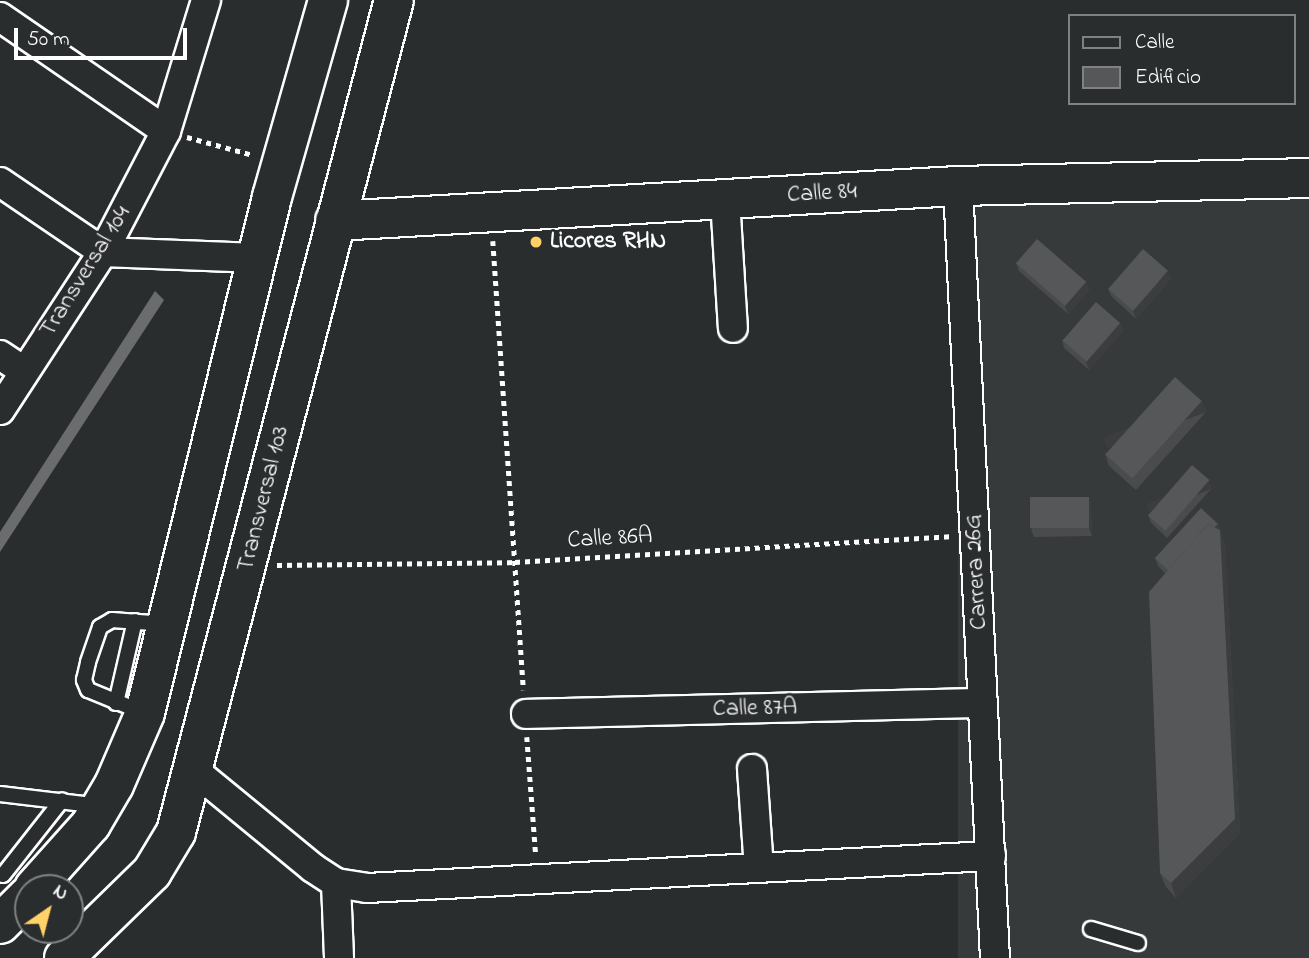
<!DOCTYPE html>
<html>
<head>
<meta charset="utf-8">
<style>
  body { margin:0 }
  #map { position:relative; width:1309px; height:958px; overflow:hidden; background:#2a2d2e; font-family:"Indie Flower",sans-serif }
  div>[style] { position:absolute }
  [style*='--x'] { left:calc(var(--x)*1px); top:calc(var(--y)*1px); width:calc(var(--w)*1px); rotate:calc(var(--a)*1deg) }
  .built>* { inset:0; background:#373a3b; transform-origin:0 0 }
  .water>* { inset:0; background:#6a6c6d }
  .path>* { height:4.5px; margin-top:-2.25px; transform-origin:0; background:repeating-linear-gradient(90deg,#fff 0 5px,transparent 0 10px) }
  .roads { filter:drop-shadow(2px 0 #fff) drop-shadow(-2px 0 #fff) drop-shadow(0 2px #fff) drop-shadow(0 -2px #fff) }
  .lane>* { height:14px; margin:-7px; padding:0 7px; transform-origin:7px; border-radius:7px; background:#2a2d2e }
  .street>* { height:28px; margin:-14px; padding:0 14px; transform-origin:14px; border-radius:14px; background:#2a2d2e }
  .secondary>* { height:38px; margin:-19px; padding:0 19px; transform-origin:19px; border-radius:19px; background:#2a2d2e }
  .wall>* { inset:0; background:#494b4c }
  .shaded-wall>* { inset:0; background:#3c3d3e; transform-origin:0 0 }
  .building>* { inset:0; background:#555758; transform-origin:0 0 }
  .dots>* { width:19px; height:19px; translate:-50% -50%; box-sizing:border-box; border:4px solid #2a2d2e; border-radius:50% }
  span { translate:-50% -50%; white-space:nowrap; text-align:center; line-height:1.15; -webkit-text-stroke:5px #2a2d2e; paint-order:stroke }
  .street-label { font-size:24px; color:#fff }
  .poi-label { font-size:24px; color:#fff; font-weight:700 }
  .left { translate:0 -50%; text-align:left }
  .legend { position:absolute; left:1068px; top:14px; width:228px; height:91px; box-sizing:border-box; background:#2a2d2e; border:2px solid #7f8182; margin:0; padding:9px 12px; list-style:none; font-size:21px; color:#fff }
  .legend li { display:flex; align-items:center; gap:14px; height:35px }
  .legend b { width:35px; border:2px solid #7f8182 }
  .north { position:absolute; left:14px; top:874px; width:70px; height:70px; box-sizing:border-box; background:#2a2d2e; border:2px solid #7f8182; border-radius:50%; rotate:35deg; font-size:19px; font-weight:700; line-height:28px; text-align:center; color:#fff }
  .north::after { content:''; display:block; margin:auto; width:24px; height:32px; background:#ffd166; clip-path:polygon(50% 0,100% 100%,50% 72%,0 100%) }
  .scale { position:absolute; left:14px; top:28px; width:173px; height:32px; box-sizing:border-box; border:4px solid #fff; border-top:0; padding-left:9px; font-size:21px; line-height:24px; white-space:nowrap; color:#fff; -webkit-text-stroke:5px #2a2d2e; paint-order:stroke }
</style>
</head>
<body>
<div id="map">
  <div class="built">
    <i style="left:1309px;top:178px;width:780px;height:351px;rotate:90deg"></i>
  </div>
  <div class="water">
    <i style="clip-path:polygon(155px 291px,164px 300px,0 552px,0 532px)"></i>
  </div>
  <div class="path">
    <i style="--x:187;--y:137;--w:68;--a:15.3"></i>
    <i style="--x:493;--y:241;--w:450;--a:86.1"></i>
    <i style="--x:277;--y:565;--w:238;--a:-0.7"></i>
    <i style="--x:515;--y:562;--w:436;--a:-3.4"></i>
    <i style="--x:527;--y:737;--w:120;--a:85.7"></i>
  </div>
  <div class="roads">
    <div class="lane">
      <i style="--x:116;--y:703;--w:84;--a:-77"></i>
      <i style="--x:142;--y:712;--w:58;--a:-157.8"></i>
      <i style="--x:88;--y:690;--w:11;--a:-112"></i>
      <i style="--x:84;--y:680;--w:18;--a:-77"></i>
      <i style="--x:88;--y:662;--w:37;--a:-71"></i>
      <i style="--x:100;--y:627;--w:14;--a:-30"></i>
      <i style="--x:112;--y:620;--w:53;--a:4.3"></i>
      <i style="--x:0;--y:794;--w:101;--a:6.8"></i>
      <i style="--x:3;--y:875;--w:95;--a:-51.8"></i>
      <i style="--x:1091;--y:929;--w:49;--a:16.6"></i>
    </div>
    <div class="street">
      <i style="--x:0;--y:17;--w:201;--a:34.5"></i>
      <i style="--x:0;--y:182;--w:125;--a:34.2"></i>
      <i style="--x:103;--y:252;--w:154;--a:2.2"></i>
      <i style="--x:958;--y:186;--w:773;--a:87.26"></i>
      <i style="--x:725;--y:199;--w:129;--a:86.5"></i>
      <i style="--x:0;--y:355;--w:29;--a:34"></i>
      <i style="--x:0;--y:410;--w:189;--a:-56.9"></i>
      <i style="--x:103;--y:252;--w:136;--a:-62.5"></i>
      <i style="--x:166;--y:131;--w:137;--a:-73"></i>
      <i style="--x:526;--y:714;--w:457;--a:-1.4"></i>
      <i style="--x:752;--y:769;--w:99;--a:86"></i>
      <i style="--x:195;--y:771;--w:153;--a:39.4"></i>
      <i style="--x:313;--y:868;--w:27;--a:33"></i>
      <i style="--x:336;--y:883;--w:31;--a:9"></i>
      <i style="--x:367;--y:888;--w:625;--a:-2.94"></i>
      <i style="--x:336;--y:883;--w:75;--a:87.7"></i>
    </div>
    <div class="secondary">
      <i style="--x:335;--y:221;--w:624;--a:-3.22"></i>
      <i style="--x:958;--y:186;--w:351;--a:-1.3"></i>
      <i style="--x:34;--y:888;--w:86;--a:-48.3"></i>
      <i style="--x:91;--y:824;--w:45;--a:-59.5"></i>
      <i style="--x:114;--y:785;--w:78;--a:-66.7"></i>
      <i style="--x:145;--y:713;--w:531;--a:-76.17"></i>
      <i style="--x:272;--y:197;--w:205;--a:-74.1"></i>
      <i style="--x:0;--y:924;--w:40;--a:-45"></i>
      <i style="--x:64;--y:958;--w:123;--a:-44.3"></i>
      <i style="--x:152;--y:872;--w:47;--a:-59"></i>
      <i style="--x:176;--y:832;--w:860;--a:-75.32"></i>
    </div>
  </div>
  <div class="wall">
    <i style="clip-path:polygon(1016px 263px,1086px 282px,1089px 290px,1068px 314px,1019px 271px)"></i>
    <i style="clip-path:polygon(1171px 279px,1136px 319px,1111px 296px,1108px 289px)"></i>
    <i style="clip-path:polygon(1120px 323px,1123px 331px,1089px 370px,1064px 348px,1062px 340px)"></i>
    <i style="clip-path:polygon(1202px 401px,1206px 412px,1136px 490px,1109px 466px,1105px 454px)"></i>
    <i style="clip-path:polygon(1212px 488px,1167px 538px,1151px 523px,1148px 515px)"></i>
    <i style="clip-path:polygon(1089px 497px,1091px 504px,1092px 536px,1034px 537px,1031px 529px)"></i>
    <i style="clip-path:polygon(1218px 524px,1225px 545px,1240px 833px,1176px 898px,1166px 887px,1160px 873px,1165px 573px,1158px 566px,1155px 558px)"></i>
  </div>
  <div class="shaded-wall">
    <i style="clip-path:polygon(1168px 271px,1171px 279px,1136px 319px,1133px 311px)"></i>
    <i style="clip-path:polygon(1086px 282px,1089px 290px,1068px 314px,1065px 306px)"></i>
    <i style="clip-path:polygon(1120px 323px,1123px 331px,1089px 370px,1086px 362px)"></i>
    <i style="left:1202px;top:401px;width:12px;height:105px;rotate:70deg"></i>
    <i style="left:1209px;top:480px;width:9px;height:67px;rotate:69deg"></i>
    <i style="clip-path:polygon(1089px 497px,1091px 504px,1092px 536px,1089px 528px)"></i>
    <i style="clip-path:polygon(1218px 524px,1225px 545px,1240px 833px,1176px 898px,1171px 883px,1174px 581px)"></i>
  </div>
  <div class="building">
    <i style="left:1037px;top:239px;width:65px;height:32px;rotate:41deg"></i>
    <i style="left:1143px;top:249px;width:33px;height:53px;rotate:41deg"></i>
    <i style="left:1096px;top:302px;width:32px;height:51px;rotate:41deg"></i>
    <i style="left:1175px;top:377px;width:36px;height:104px;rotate:42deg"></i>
    <i style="left:1192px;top:465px;width:23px;height:67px;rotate:41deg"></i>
    <i style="left:1089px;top:497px;width:31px;height:59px;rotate:90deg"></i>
    <i style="clip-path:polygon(1201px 508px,1218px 524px,1214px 527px,1208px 524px,1168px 570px,1155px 558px)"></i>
    <i style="clip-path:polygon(1208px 524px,1220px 530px,1235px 819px,1171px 883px,1160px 873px,1149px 592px)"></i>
  </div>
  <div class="dots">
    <i style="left:536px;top:242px;background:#ffd166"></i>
  </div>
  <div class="street-label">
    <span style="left:822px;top:194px;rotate:-3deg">Calle 84</span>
    <span style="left:86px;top:272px;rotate:-58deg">Transversal 104</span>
    <span style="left:264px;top:499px;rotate:-76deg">Transversal 103</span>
    <span style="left:610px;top:539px;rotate:-3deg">Calle 86A</span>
    <span style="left:977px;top:572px;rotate:-93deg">Carrera 26G</span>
    <span style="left:755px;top:709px;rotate:-1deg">Calle 87A</span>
  </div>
  <div class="poi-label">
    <span class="left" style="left:550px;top:242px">Licores RHN</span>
  </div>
  <ul class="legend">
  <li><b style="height:9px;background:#2a2d2e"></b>Calle</li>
  <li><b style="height:19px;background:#555758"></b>Edificio</li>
  </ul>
  <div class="north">N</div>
  <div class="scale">50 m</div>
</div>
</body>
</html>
